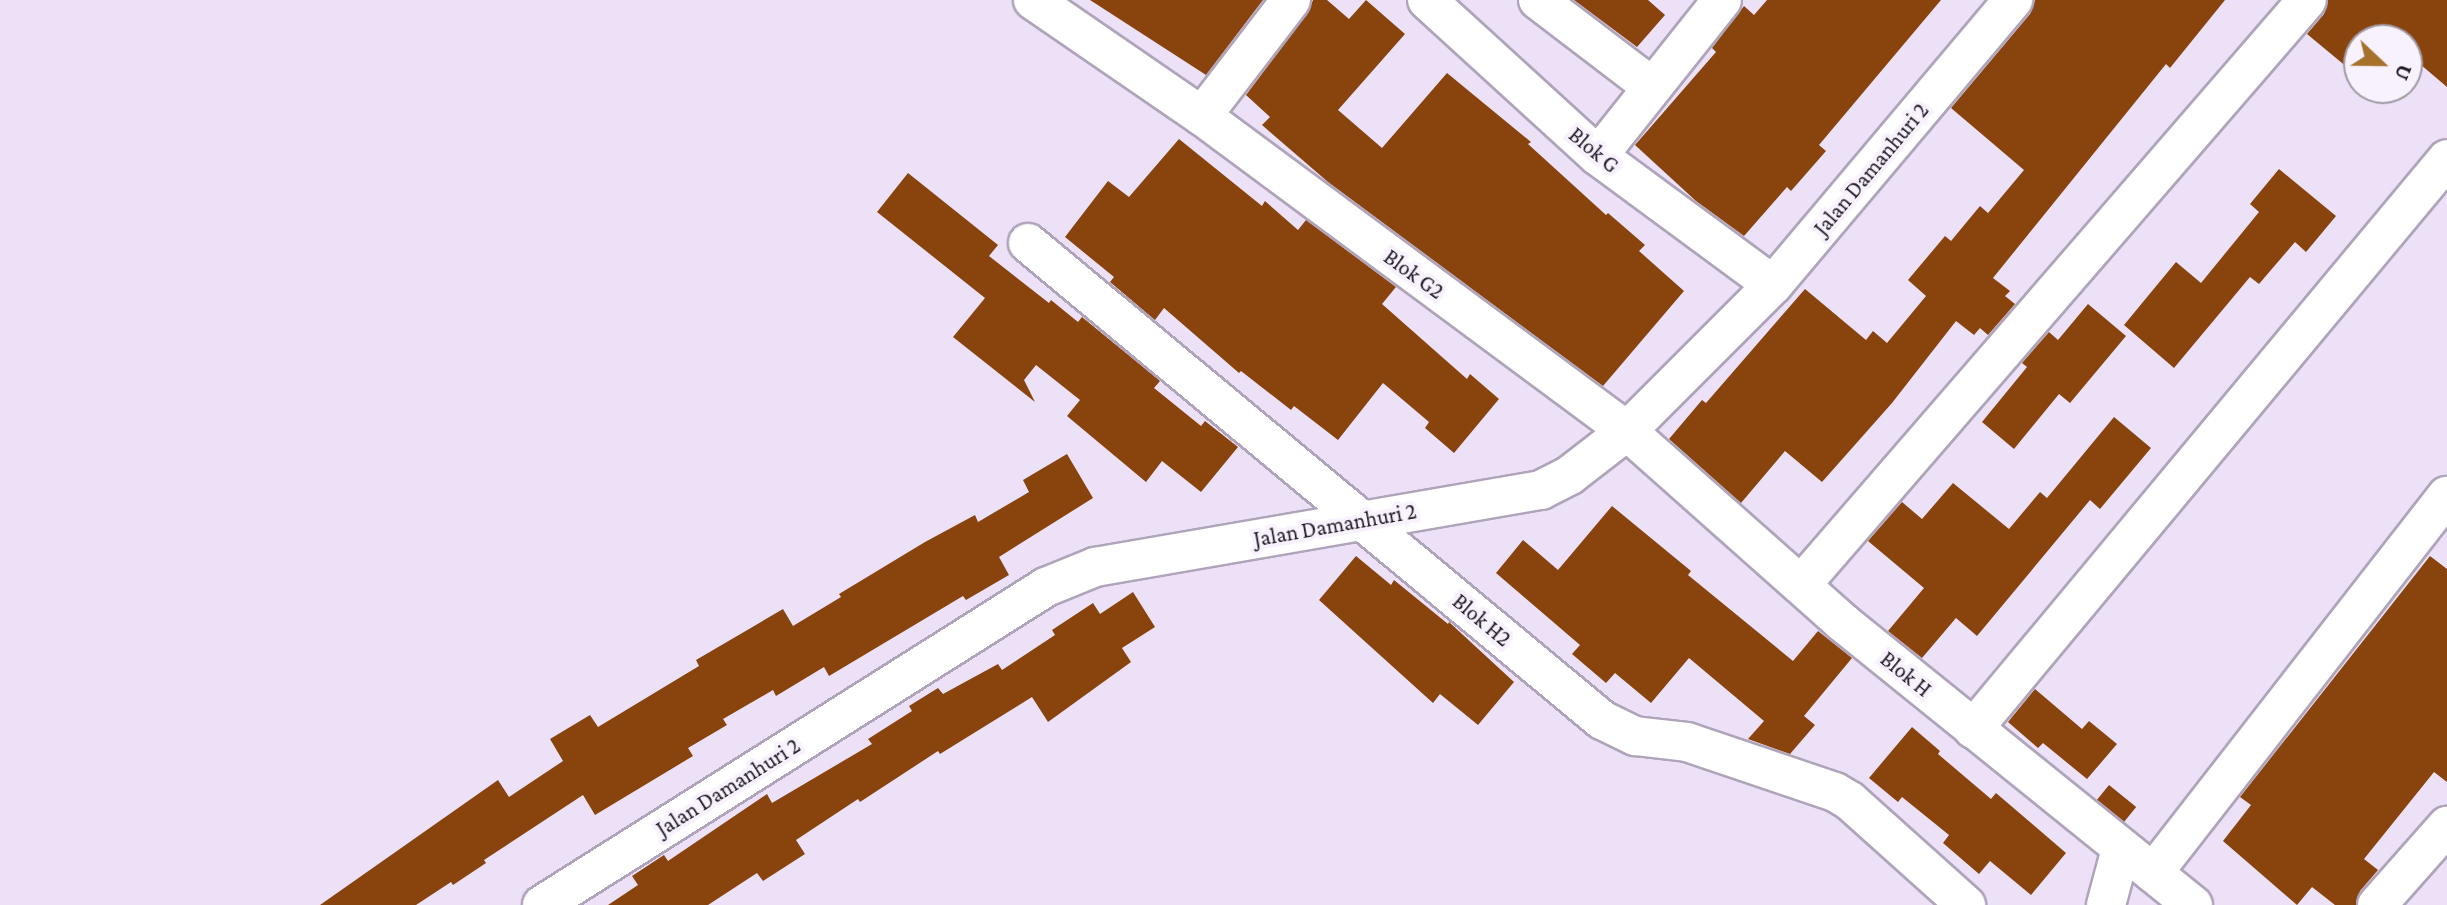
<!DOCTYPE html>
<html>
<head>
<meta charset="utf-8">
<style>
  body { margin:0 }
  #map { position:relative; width:2447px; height:905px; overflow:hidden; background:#ede1f8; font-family:"Crimson Pro",serif }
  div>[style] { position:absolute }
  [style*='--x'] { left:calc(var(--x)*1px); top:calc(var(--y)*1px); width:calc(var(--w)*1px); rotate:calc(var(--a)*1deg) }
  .building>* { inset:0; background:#89440d; transform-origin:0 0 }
  .roads { filter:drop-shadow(2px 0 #afa4b9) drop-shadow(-2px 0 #afa4b9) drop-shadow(0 2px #afa4b9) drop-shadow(0 -2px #afa4b9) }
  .minor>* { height:38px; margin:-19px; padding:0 19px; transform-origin:19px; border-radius:19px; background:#fff }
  span { translate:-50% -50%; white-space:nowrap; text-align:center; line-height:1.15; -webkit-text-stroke:8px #f8f1fe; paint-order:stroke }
  .street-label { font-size:22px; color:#1b171e }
  .north { position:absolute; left:2343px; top:24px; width:80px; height:80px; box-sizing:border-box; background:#f8f1fe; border:2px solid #a09aa4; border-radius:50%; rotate:112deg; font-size:22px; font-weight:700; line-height:32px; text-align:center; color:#1b171e }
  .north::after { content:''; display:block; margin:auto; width:28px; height:36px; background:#a6712b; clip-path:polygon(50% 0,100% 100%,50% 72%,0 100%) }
</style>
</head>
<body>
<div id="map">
  <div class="building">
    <i style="clip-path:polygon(1090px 0,1263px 0,1206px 75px)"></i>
    <i style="clip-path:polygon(1313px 0,1327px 0,1349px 19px,1366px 0,1405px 34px,1338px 110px,1382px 148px,1447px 73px,1531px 142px,1528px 144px,1606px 215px,1608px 213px,1645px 245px,1639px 251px,1684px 291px,1603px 386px,1328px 182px,1262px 125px,1270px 117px,1246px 95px,1308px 13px)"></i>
    <i style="clip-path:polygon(1574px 0,1648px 0,1665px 15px,1637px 47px)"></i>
    <i style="clip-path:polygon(1767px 0,1941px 0,1819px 145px,1826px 151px,1791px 191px,1787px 187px,1744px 236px,1696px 201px,1635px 145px,1716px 52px,1712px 48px,1744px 6px,1754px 15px)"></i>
    <i style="clip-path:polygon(2035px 0,2225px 0,2170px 68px,2166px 64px,1993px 278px,2010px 291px,2005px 296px,2015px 304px,1988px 335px,1980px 328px,1974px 335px,1956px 321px,1892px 403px,1822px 482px,1785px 451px,1741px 503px,1669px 439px,1702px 400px,1706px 403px,1805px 289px,1866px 340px,1873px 331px,1887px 343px,1926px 296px,1908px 280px,1945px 236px,1951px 241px,1980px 206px,1988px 213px,2024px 170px,1951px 108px,2030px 14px)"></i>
    <i style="clip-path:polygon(2328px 0,2447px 0,2447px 87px,2407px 53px,2407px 40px,2391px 40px,2379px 30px,2371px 40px,2359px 40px,2359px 54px,2348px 68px,2307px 34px,2324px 14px)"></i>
    <i style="clip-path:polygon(1179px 139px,1262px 206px,1265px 201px,1298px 230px,1306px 220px,1396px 287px,1382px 304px,1467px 379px,1470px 374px,1499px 399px,1454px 453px,1425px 428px,1429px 422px,1383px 383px,1338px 440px,1294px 406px,1291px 410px,1241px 371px,1239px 373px,1164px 308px,1155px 320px,1110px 282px,1114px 277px,1065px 237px,1108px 181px,1129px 197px)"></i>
    <i style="clip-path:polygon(2279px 169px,2336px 216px,2306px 252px,2295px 242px,2259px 284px,2250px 277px,2174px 368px,2124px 325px,2176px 262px,2201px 283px,2259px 212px,2250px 204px)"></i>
    <i style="clip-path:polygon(908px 173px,998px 245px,989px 256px,1049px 303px,1051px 300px,1078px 322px,1082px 317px,1160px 381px,1154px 388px,1201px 426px,1205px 421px,1238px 447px,1201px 492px,1162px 461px,1146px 482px,1067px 416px,1080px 400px,1036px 365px,1024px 380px,1035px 402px,953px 337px,985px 298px,877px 212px)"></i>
    <i style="clip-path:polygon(2088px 304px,2126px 336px,2070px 403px,2059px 394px,2014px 449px,1982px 422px,2027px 367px,2022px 363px,2049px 332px,2058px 340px)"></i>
    <i style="clip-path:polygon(2114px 417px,2151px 448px,2100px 509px,2090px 500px,1977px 636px,1956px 618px,1922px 658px,1888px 631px,1924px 588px,1868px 541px,1902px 502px,1922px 519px,1953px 483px,2009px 529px,2040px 492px,2047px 498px)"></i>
    <i style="clip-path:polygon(1067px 454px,1093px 498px,999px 557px,1009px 575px,966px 600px,963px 596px,829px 676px,824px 667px,776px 696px,773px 690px,723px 719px,727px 725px,688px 748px,693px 756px,595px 815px,583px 795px,484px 860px,486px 863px,453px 885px,451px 882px,416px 905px,320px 905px,498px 780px,509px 797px,563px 761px,550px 739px,590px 715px,598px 727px,699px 666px,696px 660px,783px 609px,793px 626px,841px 597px,839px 594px,925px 542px,975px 515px,978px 522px,1029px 492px,1023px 480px)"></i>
    <i style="clip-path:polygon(1612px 506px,1691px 571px,1688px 575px,1793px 661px,1818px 631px,1852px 658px,1804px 716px,1815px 725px,1790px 754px,1748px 739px,1764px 721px,1689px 658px,1651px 703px,1615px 673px,1606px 683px,1572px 654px,1580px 645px,1496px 573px,1523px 540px,1558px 570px)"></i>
    <i style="clip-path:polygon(1356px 556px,1391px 585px,1394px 580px,1448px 624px,1449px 622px,1514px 682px,1478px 725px,1440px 694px,1433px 703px,1319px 600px)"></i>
    <i style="clip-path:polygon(2430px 556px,2447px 569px,2447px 782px,2434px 772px,2364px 859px,2378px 870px,2360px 891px,2356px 905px,2335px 905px,2312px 887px,2297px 905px,2223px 841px,2251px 805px,2240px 797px)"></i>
    <i style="clip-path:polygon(1133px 592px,1155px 627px,1122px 648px,1131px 662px,1048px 722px,1032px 697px,940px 754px,938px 751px,860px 802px,858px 799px,796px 840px,805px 854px,763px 881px,757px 873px,708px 905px,608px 905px,638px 885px,632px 876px,664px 855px,668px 861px,767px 794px,772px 803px,872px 744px,868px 739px,912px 711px,909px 706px,938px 688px,943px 694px,998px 664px,1002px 670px,1055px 635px,1052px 630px,1093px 603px,1100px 614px)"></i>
    <i style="clip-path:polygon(2035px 689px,2082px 729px,2089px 721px,2117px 744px,2087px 779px,2043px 743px,2038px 748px,2008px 722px)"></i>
    <i style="clip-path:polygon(1912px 727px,1940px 751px,1938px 754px,1991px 799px,1996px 793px,2066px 853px,2031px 895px,1990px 861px,1979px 874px,1943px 843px,1949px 835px,1902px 797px,1898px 802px,1869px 778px)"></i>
    <i style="left:2109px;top:785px;width:35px;height:19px;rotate:39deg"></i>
  </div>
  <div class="roads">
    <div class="minor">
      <i style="--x:1033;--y:0;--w:205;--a:34.5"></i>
      <i style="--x:1202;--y:116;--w:529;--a:36.54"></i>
      <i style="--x:1627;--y:431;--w:288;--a:41.6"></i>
      <i style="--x:1842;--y:622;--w:451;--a:38.9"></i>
      <i style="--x:1427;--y:0;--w:231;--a:42.4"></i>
      <i style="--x:1598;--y:156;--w:217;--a:36.4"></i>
      <i style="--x:1538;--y:0;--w:142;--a:37.3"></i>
      <i style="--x:1202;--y:116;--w:146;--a:-52.5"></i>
      <i style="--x:1598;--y:156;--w:199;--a:-51.5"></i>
      <i style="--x:1028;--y:243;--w:746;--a:39.73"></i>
      <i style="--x:1602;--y:720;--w:37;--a:26"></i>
      <i style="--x:1635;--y:736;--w:52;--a:6.6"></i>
      <i style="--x:1687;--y:742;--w:156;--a:18.7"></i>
      <i style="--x:1835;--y:792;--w:17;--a:31"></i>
      <i style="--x:1850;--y:801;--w:156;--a:41.9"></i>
      <i style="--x:1801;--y:585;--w:773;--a:-49.14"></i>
      <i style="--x:1973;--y:729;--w:741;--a:-50.25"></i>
      <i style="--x:2153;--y:873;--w:478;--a:-52.1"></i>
      <i style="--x:542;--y:905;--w:596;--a:-32.25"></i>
      <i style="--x:1046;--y:587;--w:53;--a:-22.2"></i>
      <i style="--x:1095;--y:567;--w:453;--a:-9.8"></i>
      <i style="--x:1541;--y:490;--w:33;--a:-27"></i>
      <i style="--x:1570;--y:475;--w:72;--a:-37.7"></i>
      <i style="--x:1627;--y:431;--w:206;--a:-45"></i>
      <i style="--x:1773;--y:285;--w:373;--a:-49.9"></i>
      <i style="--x:2106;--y:905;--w:58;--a:-75"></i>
      <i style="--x:2377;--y:905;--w:106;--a:-48.5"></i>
    </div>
  </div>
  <div class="street-label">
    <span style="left:1594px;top:150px;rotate:40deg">Blok G</span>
    <span style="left:1871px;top:169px;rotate:-50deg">Jalan Damanhuri 2</span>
    <span style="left:1414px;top:274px;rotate:36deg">Blok G2</span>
    <span style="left:1335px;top:525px;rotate:-10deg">Jalan Damanhuri 2</span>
    <span style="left:1482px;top:620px;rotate:40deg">Blok H2</span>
    <span style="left:1906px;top:674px;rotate:39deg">Blok H</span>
    <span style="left:728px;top:787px;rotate:-32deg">Jalan Damanhuri 2</span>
  </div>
  <div class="north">U</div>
</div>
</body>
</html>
